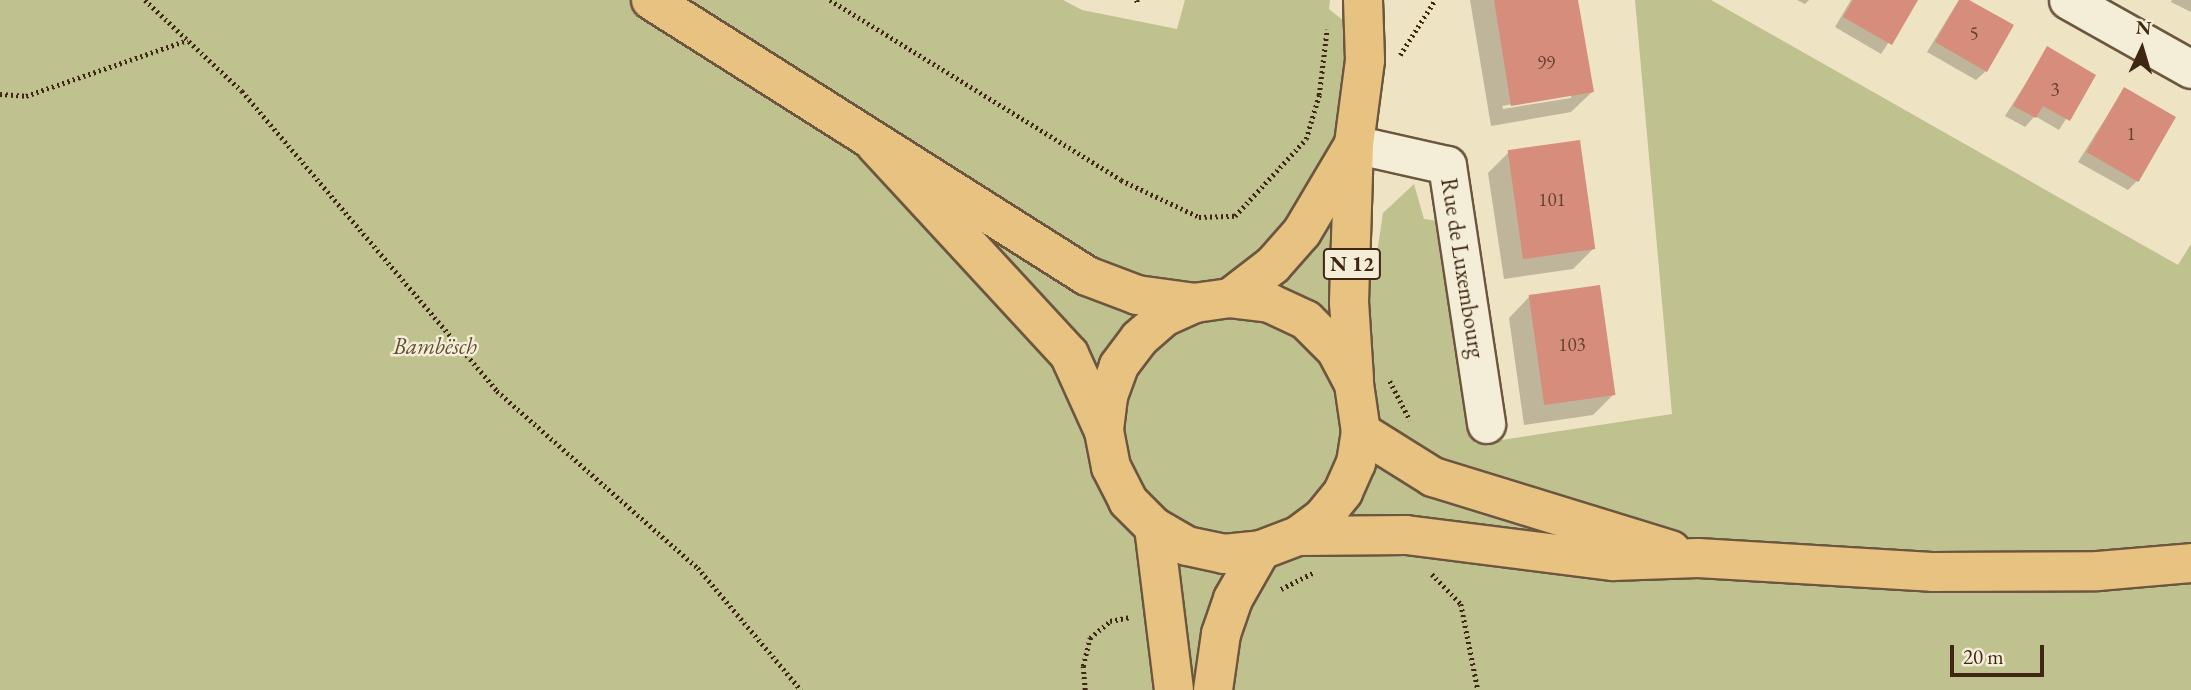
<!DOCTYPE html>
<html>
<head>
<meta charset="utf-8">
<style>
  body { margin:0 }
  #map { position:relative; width:2191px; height:690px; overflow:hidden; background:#eee3c2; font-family:"EB Garamond",serif }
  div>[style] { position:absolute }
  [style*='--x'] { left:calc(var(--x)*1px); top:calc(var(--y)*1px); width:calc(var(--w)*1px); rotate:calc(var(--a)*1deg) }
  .green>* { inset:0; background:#bfc18e }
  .shadow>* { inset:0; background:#0003 }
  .building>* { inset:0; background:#d78d7c; transform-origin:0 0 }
  .path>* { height:4.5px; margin-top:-2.25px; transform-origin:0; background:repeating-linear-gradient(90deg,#402713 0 2px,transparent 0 5.5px) }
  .roads { filter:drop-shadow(2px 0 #6c563f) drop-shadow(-2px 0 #6c563f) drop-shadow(0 2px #6c563f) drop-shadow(0 -2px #6c563f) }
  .minor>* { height:37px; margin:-18.5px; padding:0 18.5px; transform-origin:18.5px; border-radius:18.5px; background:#f4edd7 }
  .major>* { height:38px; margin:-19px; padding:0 19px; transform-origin:19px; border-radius:19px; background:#e7c281 }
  span { translate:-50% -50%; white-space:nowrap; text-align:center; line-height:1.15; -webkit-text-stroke:5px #f4edd7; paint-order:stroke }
  .number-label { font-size:19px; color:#66402d }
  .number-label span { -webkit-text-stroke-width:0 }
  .shield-label span { padding:2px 5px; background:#f4edd7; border:2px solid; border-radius:5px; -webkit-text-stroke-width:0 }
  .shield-label { font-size:21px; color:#402713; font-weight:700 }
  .street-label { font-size:23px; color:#402713 }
  .park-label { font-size:23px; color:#604e32; font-style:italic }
  .north { position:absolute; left:2107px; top:14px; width:70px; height:70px; -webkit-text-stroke:5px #f4edd7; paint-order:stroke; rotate:4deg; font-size:19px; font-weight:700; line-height:28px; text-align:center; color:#402713 }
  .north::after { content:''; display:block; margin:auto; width:24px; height:32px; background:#402713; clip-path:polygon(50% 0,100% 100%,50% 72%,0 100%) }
  .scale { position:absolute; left:1950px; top:645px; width:94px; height:32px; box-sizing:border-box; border:4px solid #402713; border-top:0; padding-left:9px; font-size:21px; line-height:24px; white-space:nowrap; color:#402713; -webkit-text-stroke:5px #f4edd7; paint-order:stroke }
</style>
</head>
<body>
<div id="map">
  <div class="green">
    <i style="clip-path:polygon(0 0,1063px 0,1082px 10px,1177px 29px,1185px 0,1330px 0,1329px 9px,1365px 38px,1352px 258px,1374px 273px,1383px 213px,1414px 184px,1424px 219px,1438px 221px,1475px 444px,1672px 414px,1635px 0,1711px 0,2178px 265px,2191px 244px,2191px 690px,0 690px)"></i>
  </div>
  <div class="shadow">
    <i style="clip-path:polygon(evenodd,1470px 0,1576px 0,1592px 92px,1571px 112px,1491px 126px,1470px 0,1571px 94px,1571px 98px,1503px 109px,1502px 106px,1571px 94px)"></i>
    <i style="clip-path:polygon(1797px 0,1809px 0,1805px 4px)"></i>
    <i style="clip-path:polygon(1851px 0,1916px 0,1881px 54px,1835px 27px)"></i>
    <i style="clip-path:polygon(1959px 0,1965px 0,1986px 71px,1976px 80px,1927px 52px)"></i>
    <i style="clip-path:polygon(2191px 0,2191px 12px,2171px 2px,2172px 0)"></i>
    <i style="clip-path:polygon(2048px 48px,2094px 75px,2059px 130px,2035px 116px,2025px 127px,2005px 116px)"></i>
    <i style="clip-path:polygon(2124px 89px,2137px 181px,2128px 190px,2078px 162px)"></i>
    <i style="clip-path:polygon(1509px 152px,1594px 248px,1573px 269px,1504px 279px,1488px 173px)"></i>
    <i style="clip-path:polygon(1529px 297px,1614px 394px,1593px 415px,1524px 425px,1509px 318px)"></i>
  </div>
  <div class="building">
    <i style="clip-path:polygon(1494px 0,1578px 0,1594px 92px,1511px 106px)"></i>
    <i style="clip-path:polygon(1853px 0,1918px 0,1892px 45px,1843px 17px)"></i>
    <i style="clip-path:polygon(1959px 0,1969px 0,2014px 25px,1987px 72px,1935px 42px)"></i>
    <i style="clip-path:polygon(2047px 46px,2096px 75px,2070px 121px,2043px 106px,2036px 118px,2013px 106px)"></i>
    <i style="left:2124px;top:87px;width:60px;height:75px;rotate:30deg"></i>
    <i style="left:1580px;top:140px;width:110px;height:73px;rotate:82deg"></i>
    <i style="left:1600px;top:285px;width:111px;height:72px;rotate:82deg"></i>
  </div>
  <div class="path">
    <i style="--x:145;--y:0;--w:133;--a:43.2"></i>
    <i style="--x:242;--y:91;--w:394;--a:49.6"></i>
    <i style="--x:497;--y:391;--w:268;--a:41.4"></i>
    <i style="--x:698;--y:568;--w:160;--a:49.8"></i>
    <i style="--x:830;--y:0;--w:342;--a:31.7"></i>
    <i style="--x:1121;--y:180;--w:86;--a:25.4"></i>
    <i style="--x:1199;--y:217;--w:36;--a:-2"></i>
    <i style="--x:1235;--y:216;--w:105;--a:-47.3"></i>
    <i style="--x:1306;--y:139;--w:46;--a:-73.5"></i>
    <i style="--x:1319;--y:95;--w:66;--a:-83.1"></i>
    <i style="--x:1137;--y:0;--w:4;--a:76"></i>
    <i style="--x:1400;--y:55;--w:65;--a:-57.5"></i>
    <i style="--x:0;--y:94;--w:26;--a:4"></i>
    <i style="--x:26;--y:96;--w:171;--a:-19.1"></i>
    <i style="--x:1390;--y:381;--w:44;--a:62.9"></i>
    <i style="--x:1432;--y:574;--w:42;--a:46"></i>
    <i style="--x:1461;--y:604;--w:88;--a:78.8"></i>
    <i style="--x:1281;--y:589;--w:37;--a:-27"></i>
    <i style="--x:1085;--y:690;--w:24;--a:-95"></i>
    <i style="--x:1083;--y:666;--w:29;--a:-76"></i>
    <i style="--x:1090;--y:638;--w:26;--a:-40"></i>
    <i style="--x:1110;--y:621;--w:21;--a:-11"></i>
  </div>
  <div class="roads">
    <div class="minor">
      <i style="--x:2068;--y:0;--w:141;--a:29.3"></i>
      <i style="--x:1354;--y:144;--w:95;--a:12.7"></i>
      <i style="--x:1447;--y:165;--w:262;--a:81.4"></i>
    </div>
    <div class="major">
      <i style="--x:651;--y:0;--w:516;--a:32.33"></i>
      <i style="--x:1087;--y:276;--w:53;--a:20.8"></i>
      <i style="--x:1137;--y:295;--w:59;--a:7.9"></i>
      <i style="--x:875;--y:144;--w:286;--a:47.3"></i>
      <i style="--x:1069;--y:354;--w:85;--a:65.6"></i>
      <i style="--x:1104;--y:431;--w:37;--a:79"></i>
      <i style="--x:1111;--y:467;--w:38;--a:63"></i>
      <i style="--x:1128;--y:501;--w:37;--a:45"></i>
      <i style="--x:1154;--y:527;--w:38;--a:30"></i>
      <i style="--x:1187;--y:546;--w:38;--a:12"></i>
      <i style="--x:1224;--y:554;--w:37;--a:-6"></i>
      <i style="--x:1261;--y:550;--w:40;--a:-21"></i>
      <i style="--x:1298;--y:536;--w:31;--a:-37"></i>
      <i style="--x:1323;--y:517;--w:32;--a:-51"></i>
      <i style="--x:1343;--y:492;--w:32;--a:-66"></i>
      <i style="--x:1356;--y:463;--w:31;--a:-81"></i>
      <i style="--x:1361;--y:432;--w:49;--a:-98.3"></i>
      <i style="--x:1354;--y:384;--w:40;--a:-118"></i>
      <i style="--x:1335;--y:349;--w:41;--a:-135"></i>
      <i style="--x:1306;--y:320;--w:40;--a:-155"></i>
      <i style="--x:1270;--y:303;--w:40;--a:-172.9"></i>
      <i style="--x:1230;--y:298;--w:35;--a:172"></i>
      <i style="--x:1195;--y:303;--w:34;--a:156"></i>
      <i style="--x:1164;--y:317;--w:33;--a:139"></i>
      <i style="--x:1139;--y:339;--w:34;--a:127"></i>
      <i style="--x:1119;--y:366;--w:33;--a:110"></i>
      <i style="--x:1108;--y:397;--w:34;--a:97"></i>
      <i style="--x:1230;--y:298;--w:54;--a:-37.5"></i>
      <i style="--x:1273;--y:265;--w:44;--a:-48.7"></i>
      <i style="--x:1302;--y:232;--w:100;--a:-59.3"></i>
      <i style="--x:1354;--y:379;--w:77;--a:-93.7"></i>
      <i style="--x:1349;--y:302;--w:158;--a:-88.2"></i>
      <i style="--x:1354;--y:144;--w:85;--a:-82.5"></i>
      <i style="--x:1365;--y:60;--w:60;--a:-91.9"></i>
      <i style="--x:1361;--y:432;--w:85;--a:32"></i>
      <i style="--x:1433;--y:477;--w:249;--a:17.1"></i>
      <i style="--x:1154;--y:527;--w:164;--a:83"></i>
      <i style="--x:1298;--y:536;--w:108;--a:-0.5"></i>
      <i style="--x:1406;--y:535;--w:209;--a:7.2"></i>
      <i style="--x:1613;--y:561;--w:85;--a:-2"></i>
      <i style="--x:1698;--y:558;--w:234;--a:3.4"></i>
      <i style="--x:1932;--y:572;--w:166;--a:-0.3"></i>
      <i style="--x:2098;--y:571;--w:93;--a:-4.9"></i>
      <i style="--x:1213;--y:690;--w:57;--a:-81.9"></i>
      <i style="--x:1221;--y:634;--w:37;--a:-71"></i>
      <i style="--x:1233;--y:599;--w:56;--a:-60.3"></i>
    </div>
  </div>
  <div class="number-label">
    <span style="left:1974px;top:34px">5</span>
    <span style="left:1546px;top:63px">99</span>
    <span style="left:2055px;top:90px">3</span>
    <span style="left:2131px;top:134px">1</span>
    <span style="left:1552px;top:200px">101</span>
    <span style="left:1572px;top:345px">103</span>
  </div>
  <div class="shield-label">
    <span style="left:1352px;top:264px">N 12</span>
  </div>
  <div class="street-label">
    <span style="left:1463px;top:268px;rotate:81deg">Rue de Luxembourg</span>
  </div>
  <div class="park-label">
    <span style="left:435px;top:346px">Bambësch</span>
  </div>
  <div class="north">N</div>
  <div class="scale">20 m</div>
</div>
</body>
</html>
